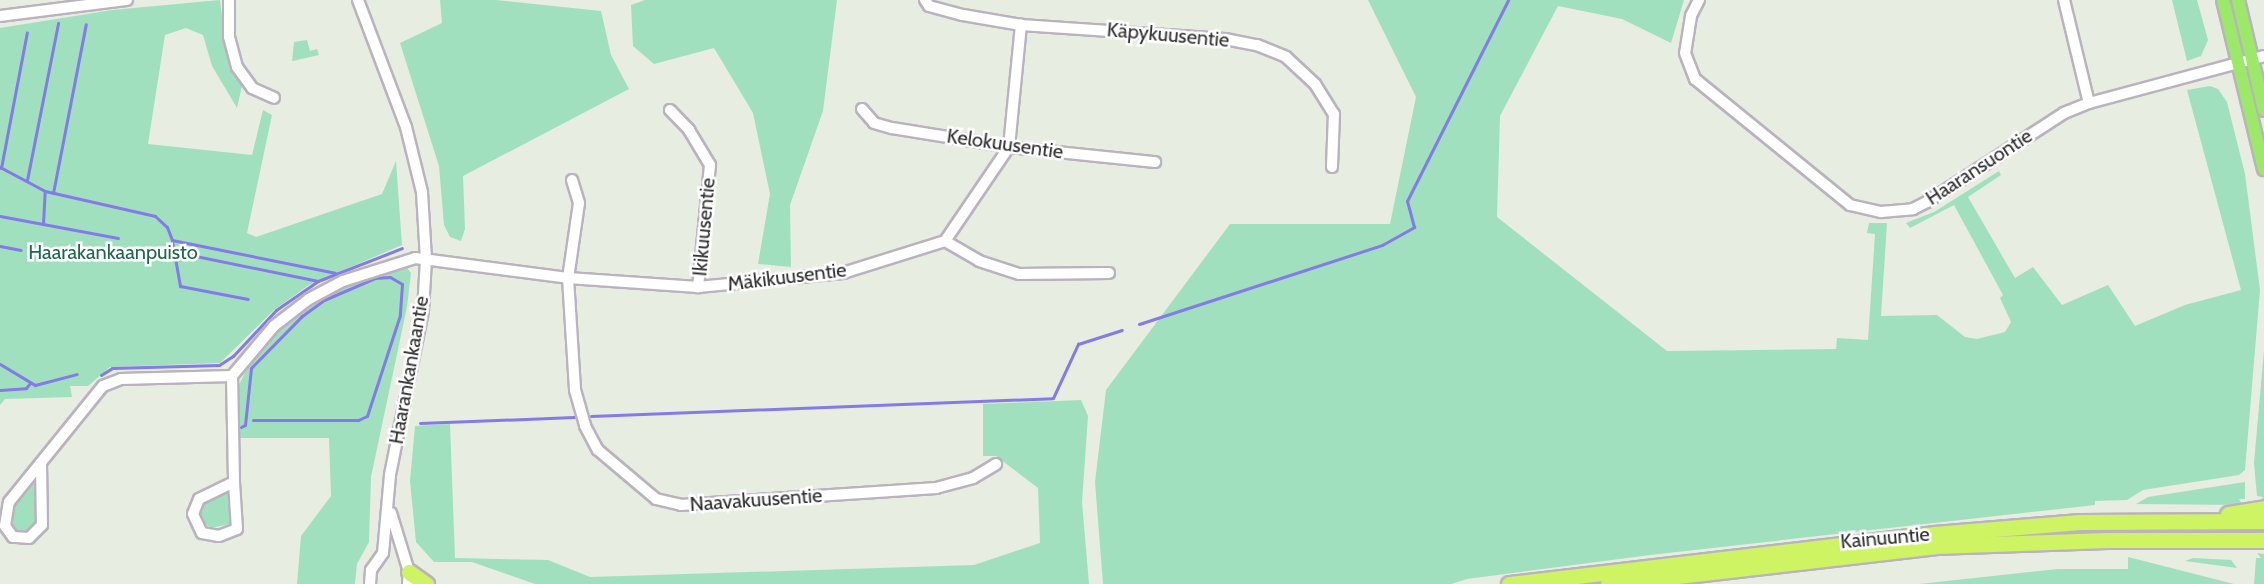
<!DOCTYPE html>
<html>
<head>
<meta charset="utf-8">
<style>
  body { margin:0 }
  #map { position:relative; width:2264px; height:584px; overflow:hidden; background:#e7ede0; font-family:Cabin,sans-serif }
  div>[style] { position:absolute }
  [style*='--x'] { left:calc(var(--x)*1px); top:calc(var(--y)*1px); width:calc(var(--w)*1px); rotate:calc(var(--a)*1deg) }
  .green>* { inset:0; background:#a0e0bf }
  .stream>* { height:3px; margin:-1.5px; padding:0 1.5px; transform-origin:1.5px; border-radius:1.5px; background:#847ae8 }
  .roads { filter:drop-shadow(2px 0 #bab3bf) drop-shadow(-2px 0 #bab3bf) drop-shadow(0 2px #bab3bf) drop-shadow(0 -2px #bab3bf) }
  .minor>* { height:10px; margin:-5px; padding:0 5px; transform-origin:5px; border-radius:5px; background:#fff }
  .major>* { height:12px; margin:-6px; padding:0 6px; transform-origin:6px; border-radius:6px; background:#9ce869 }
  .highway>* { height:15px; margin:-7.5px; padding:0 7.5px; transform-origin:7.5px; border-radius:7.5px; background:#cef463 }
  span { translate:-50% -50%; white-space:nowrap; text-align:center; line-height:1.15; -webkit-text-stroke:5px #fff; paint-order:stroke }
  .street-label { font-size:20px; color:#2c2c2c }
  .park-label { font-size:20px; color:#1f664b }
</style>
</head>
<body>
<div id="map">
  <div class="green">
    <i style="clip-path:polygon(220px 0,227px 55px,242px 86px,237px 108px,212px 66px,203px 35px,186px 28px,165px 35px,148px 144px,252px 155px,263px 110px,272px 115px,247px 233px,256px 237px,382px 194px,396px 161px,402px 245px,309px 285px,274px 310px,220px 363px,110px 367px,88px 386px,70px 386px,72px 397px,5px 399px,0 405px,0 28px,112px 10px)"></i>
    <i style="clip-path:polygon(440px 0,496px 0,601px 11px,611px 55px,629px 89px,463px 176px,465px 229px,461px 241px,450px 237px,444px 225px,439px 166px,400px 43px,442px 23px)"></i>
    <i style="clip-path:polygon(645px 0,837px 0,823px 111px,790px 205px,791px 267px,758px 264px,770px 194px,753px 113px,714px 48px,654px 64px,633px 46px,631px 5px)"></i>
    <i style="clip-path:polygon(1368px 0,1684px 0,1671px 43px,1622px 19px,1558px 6px,1500px 116px,1497px 217px,1667px 351px,1836px 349px,1837px 338px,1868px 340px,1875px 234px,1867px 233px,1869px 223px,1887px 223px,1881px 316px,1937px 315px,1965px 337px,1977px 339px,2005px 332px,2011px 322px,2000px 298px,2003px 295px,1954px 205px,1910px 228px,1906px 223px,1934px 212px,1999px 171px,2001px 175px,1968px 197px,2015px 278px,2033px 267px,2062px 305px,2108px 285px,2135px 326px,2185px 305px,2241px 290px,2187px 90px,2210px 86px,2218px 89px,2227px 102px,2245px 174px,2260px 290px,2245px 470px,2239px 475px,2143px 490px,2127px 500px,2095px 501px,2095px 505px,1650px 555px,1467px 579px,1451px 584px,1103px 584px,1095px 482px,1106px 390px,1230px 224px,1390px 224px,1416px 97px)"></i>
    <i style="clip-path:polygon(2172px 0,2197px 0,2208px 40px,2201px 56px,2187px 61px)"></i>
    <i style="clip-path:polygon(307px 40px,310px 51px,317px 49px,319px 55px,292px 61px,294px 42px)"></i>
    <i style="clip-path:polygon(405px 265px,411px 273px,407px 307px,371px 477px,369px 542px,357px 564px,355px 584px,297px 584px,301px 536px,331px 496px,329px 438px,239px 438px,239px 385px,251px 360px,277px 330px,311px 304px,345px 286px)"></i>
    <i style="clip-path:polygon(2264px 350px,2264px 502px,2259px 503px,2263px 497px,2257px 496px,2254px 463px)"></i>
    <i style="clip-path:polygon(1081px 400px,1088px 416px,1082px 502px,1089px 584px,535px 584px,472px 562px,434px 562px,416px 542px,410px 481px,415px 426px,450px 424px,455px 558px,548px 560px,590px 577px,974px 565px,1040px 543px,1038px 488px,996px 456px,983px 456px,983px 404px)"></i>
    <i style="clip-path:polygon(34px 479px,37px 524px,32px 533px,18px 534px,11px 525px,11px 508px)"></i>
    <i style="clip-path:polygon(2245px 482px,2245px 499px,2239px 499px,2243px 505px,2136px 504px,2148px 497px)"></i>
    <i style="clip-path:polygon(229px 492px,230px 524px,211px 528px,201px 521px,198px 509px,203px 500px)"></i>
    <i style="clip-path:polygon(2257px 553px,2264px 554px,2264px 584px,2254px 584px,2256px 558px,2261px 558px)"></i>
    <i style="clip-path:polygon(2128px 557px,2234px 584px,1919px 584px,2058px 569px,2128px 569px)"></i>
    <i style="clip-path:polygon(2193px 558px,2231px 560px,2237px 568px,2185px 561px)"></i>
  </div>
  <div class="stream">
    <i style="--x:0;--y:167;--w:51;--a:28.1"></i>
    <i style="--x:45;--y:191;--w:113;--a:12.8"></i>
    <i style="--x:155;--y:216;--w:16;--a:43"></i>
    <i style="--x:167;--y:227;--w:14;--a:69"></i>
    <i style="--x:172;--y:240;--w:166;--a:11.4"></i>
    <i style="--x:1;--y:168;--w:138;--a:-79.2"></i>
    <i style="--x:27;--y:180;--w:160;--a:-78.8"></i>
    <i style="--x:53;--y:193;--w:172;--a:-79"></i>
    <i style="--x:0;--y:216;--w:120;--a:10.6"></i>
    <i style="--x:43;--y:224;--w:33;--a:-87"></i>
    <i style="--x:172;--y:241;--w:46;--a:79.9"></i>
    <i style="--x:180;--y:286;--w:69;--a:10.8"></i>
    <i style="--x:0;--y:246;--w:21;--a:11"></i>
    <i style="--x:176;--y:252;--w:145;--a:11.5"></i>
    <i style="--x:1139;--y:324;--w:256;--a:-18"></i>
    <i style="--x:1382;--y:245;--w:37;--a:-29"></i>
    <i style="--x:1414;--y:227;--w:27;--a:-105"></i>
    <i style="--x:1407;--y:201;--w:225;--a:-63.3"></i>
    <i style="--x:0;--y:364;--w:41;--a:31"></i>
    <i style="--x:35;--y:385;--w:43;--a:-14.7"></i>
    <i style="--x:101;--y:375;--w:13;--a:-32"></i>
    <i style="--x:112;--y:368;--w:107;--a:-1.6"></i>
    <i style="--x:219;--y:365;--w:17;--a:-33"></i>
    <i style="--x:233;--y:356;--w:63;--a:-46.9"></i>
    <i style="--x:276;--y:310;--w:51;--a:-34.6"></i>
    <i style="--x:318;--y:281;--w:90;--a:-21.4"></i>
    <i style="--x:0;--y:390;--w:26;--a:-4"></i>
    <i style="--x:26;--y:388;--w:6;--a:-51"></i>
    <i style="--x:591;--y:416;--w:462;--a:-2.2"></i>
    <i style="--x:1053;--y:398;--w:60;--a:-65.2"></i>
    <i style="--x:1078;--y:344;--w:46;--a:-17.7"></i>
    <i style="--x:420;--y:423;--w:154;--a:-2.2"></i>
    <i style="--x:241;--y:427;--w:4;--a:-27"></i>
    <i style="--x:245;--y:425;--w:57;--a:-84"></i>
    <i style="--x:251;--y:368;--w:73;--a:-45.6"></i>
    <i style="--x:302;--y:316;--w:27;--a:-36"></i>
    <i style="--x:324;--y:300;--w:56;--a:-23.3"></i>
    <i style="--x:375;--y:278;--w:15;--a:-4"></i>
    <i style="--x:390;--y:277;--w:14;--a:30"></i>
    <i style="--x:402;--y:284;--w:31;--a:94"></i>
    <i style="--x:400;--y:315;--w:106;--a:108.1"></i>
    <i style="--x:367;--y:416;--w:10;--a:156"></i>
    <i style="--x:358;--y:420;--w:105;--a:180"></i>
  </div>
  <div class="roads">
    <div class="minor">
      <i style="--x:229;--y:0;--w:37;--a:90"></i>
      <i style="--x:229;--y:37;--w:31;--a:75"></i>
      <i style="--x:237;--y:67;--w:26;--a:54"></i>
      <i style="--x:252;--y:88;--w:24;--a:24"></i>
      <i style="--x:358;--y:0;--w:136;--a:69.3"></i>
      <i style="--x:406;--y:127;--w:67;--a:76.2"></i>
      <i style="--x:422;--y:192;--w:68;--a:86.6"></i>
      <i style="--x:426;--y:260;--w:51;--a:93.4"></i>
      <i style="--x:423;--y:311;--w:167;--a:101.4"></i>
      <i style="--x:390;--y:475;--w:78;--a:95.1"></i>
      <i style="--x:383;--y:553;--w:21;--a:125"></i>
      <i style="--x:371;--y:570;--w:14;--a:94"></i>
      <i style="--x:925;--y:0;--w:7;--a:56"></i>
      <i style="--x:929;--y:6;--w:35;--a:15"></i>
      <i style="--x:963;--y:15;--w:59;--a:9.8"></i>
      <i style="--x:1021;--y:25;--w:204;--a:3.9"></i>
      <i style="--x:1225;--y:39;--w:33;--a:11"></i>
      <i style="--x:1257;--y:45;--w:31;--a:22"></i>
      <i style="--x:1286;--y:57;--w:40;--a:43"></i>
      <i style="--x:1315;--y:84;--w:36;--a:58"></i>
      <i style="--x:1334;--y:114;--w:53;--a:92.2"></i>
      <i style="--x:1699;--y:0;--w:18;--a:117"></i>
      <i style="--x:1691;--y:16;--w:37;--a:99"></i>
      <i style="--x:1685;--y:53;--w:28;--a:69"></i>
      <i style="--x:1695;--y:79;--w:200;--a:39.1"></i>
      <i style="--x:1850;--y:205;--w:32;--a:13"></i>
      <i style="--x:1881;--y:212;--w:32;--a:-5"></i>
      <i style="--x:1913;--y:209;--w:16;--a:-27"></i>
      <i style="--x:1927;--y:202;--w:163;--a:-33"></i>
      <i style="--x:2064;--y:113;--w:27;--a:-22"></i>
      <i style="--x:2089;--y:103;--w:181;--a:-15"></i>
      <i style="--x:2064;--y:0;--w:106;--a:76.4"></i>
      <i style="--x:0;--y:16;--w:128;--a:-7.2"></i>
      <i style="--x:862;--y:109;--w:18;--a:49"></i>
      <i style="--x:874;--y:123;--w:19;--a:16"></i>
      <i style="--x:892;--y:128;--w:119;--a:9.2"></i>
      <i style="--x:1009;--y:147;--w:147;--a:5.9"></i>
      <i style="--x:670;--y:110;--w:28;--a:46"></i>
      <i style="--x:689;--y:130;--w:41;--a:59"></i>
      <i style="--x:710;--y:165;--w:123;--a:95.6"></i>
      <i style="--x:572;--y:180;--w:24;--a:73"></i>
      <i style="--x:579;--y:203;--w:76;--a:98.3"></i>
      <i style="--x:568;--y:278;--w:112;--a:86.4"></i>
      <i style="--x:575;--y:390;--w:37;--a:74"></i>
      <i style="--x:585;--y:426;--w:27;--a:62"></i>
      <i style="--x:598;--y:450;--w:76;--a:40.2"></i>
      <i style="--x:656;--y:499;--w:26;--a:13"></i>
      <i style="--x:681;--y:505;--w:256;--a:-3.8"></i>
      <i style="--x:936;--y:488;--w:38;--a:-15"></i>
      <i style="--x:973;--y:478;--w:27;--a:-31"></i>
      <i style="--x:945;--y:241;--w:39;--a:30"></i>
      <i style="--x:979;--y:261;--w:42;--a:18"></i>
      <i style="--x:1019;--y:274;--w:90;--a:-0.6"></i>
      <i style="--x:232;--y:376;--w:106;--a:88.9"></i>
      <i style="--x:234;--y:482;--w:39;--a:154"></i>
      <i style="--x:199;--y:499;--w:16;--a:112"></i>
      <i style="--x:193;--y:514;--w:21;--a:65"></i>
      <i style="--x:202;--y:533;--w:17;--a:10"></i>
      <i style="--x:219;--y:536;--w:19;--a:-21"></i>
      <i style="--x:237;--y:529;--w:47;--a:-93.7"></i>
      <i style="--x:41;--y:464;--w:61;--a:89.1"></i>
      <i style="--x:42;--y:525;--w:18;--a:135"></i>
      <i style="--x:29;--y:538;--w:16;--a:-176"></i>
      <i style="--x:13;--y:537;--w:14;--a:-126"></i>
      <i style="--x:5;--y:526;--w:24;--a:-81"></i>
      <i style="--x:9;--y:502;--w:149;--a:-51"></i>
      <i style="--x:103;--y:386;--w:19;--a:-21"></i>
      <i style="--x:121;--y:379;--w:111;--a:-1.5"></i>
      <i style="--x:232;--y:376;--w:65;--a:-50"></i>
      <i style="--x:274;--y:326;--w:44;--a:-37.6"></i>
      <i style="--x:309;--y:299;--w:38;--a:-28"></i>
      <i style="--x:343;--y:281;--w:76;--a:-17.7"></i>
      <i style="--x:415;--y:258;--w:154;--a:7.4"></i>
      <i style="--x:568;--y:278;--w:130;--a:4"></i>
      <i style="--x:698;--y:287;--w:146;--a:-5.5"></i>
      <i style="--x:843;--y:273;--w:107;--a:-17.4"></i>
      <i style="--x:945;--y:241;--w:114;--a:-55.8"></i>
      <i style="--x:1009;--y:147;--w:123;--a:-84.4"></i>
      <i style="--x:391;--y:513;--w:62;--a:73"></i>
      <i style="--x:409;--y:572;--w:12;--a:95"></i>
    </div>
    <div class="major">
      <i style="--x:2223;--y:0;--w:174;--a:76.4"></i>
      <i style="--x:2238;--y:0;--w:113;--a:76.7"></i>
    </div>
    <div class="highway">
      <i style="--x:2228;--y:514;--w:36;--a:-9"></i>
      <i style="--x:409;--y:572;--w:21;--a:35"></i>
      <i style="--x:1509;--y:584;--w:428;--a:-6.7"></i>
      <i style="--x:1934;--y:534;--w:146;--a:-4.7"></i>
      <i style="--x:2080;--y:522;--w:184;--a:-0.3"></i>
      <i style="--x:1608;--y:584;--w:329;--a:-6.6"></i>
      <i style="--x:1935;--y:546;--w:172;--a:-2"></i>
      <i style="--x:2107;--y:540;--w:157;--a:0"></i>
    </div>
  </div>
  <div class="street-label">
    <span style="left:1168px;top:35px;rotate:5deg">Käpykuusentie</span>
    <span style="left:1005px;top:144px;rotate:8deg">Kelokuusentie</span>
    <span style="left:1979px;top:167px;rotate:-33deg">Haaransuontie</span>
    <span style="left:704px;top:227px;rotate:-85deg">Ikikuusentie</span>
    <span style="left:787px;top:277px;rotate:-7deg">Mäkikuusentie</span>
    <span style="left:409px;top:370px;rotate:-80deg">Haarankankaantie</span>
    <span style="left:756px;top:500px;rotate:-4deg">Naavakuusentie</span>
    <span style="left:1885px;top:538px;rotate:-5deg">Kainuuntie</span>
  </div>
  <div class="park-label">
    <span style="left:113px;top:252px">Haarakankaanpuisto</span>
  </div>
</div>
</body>
</html>
